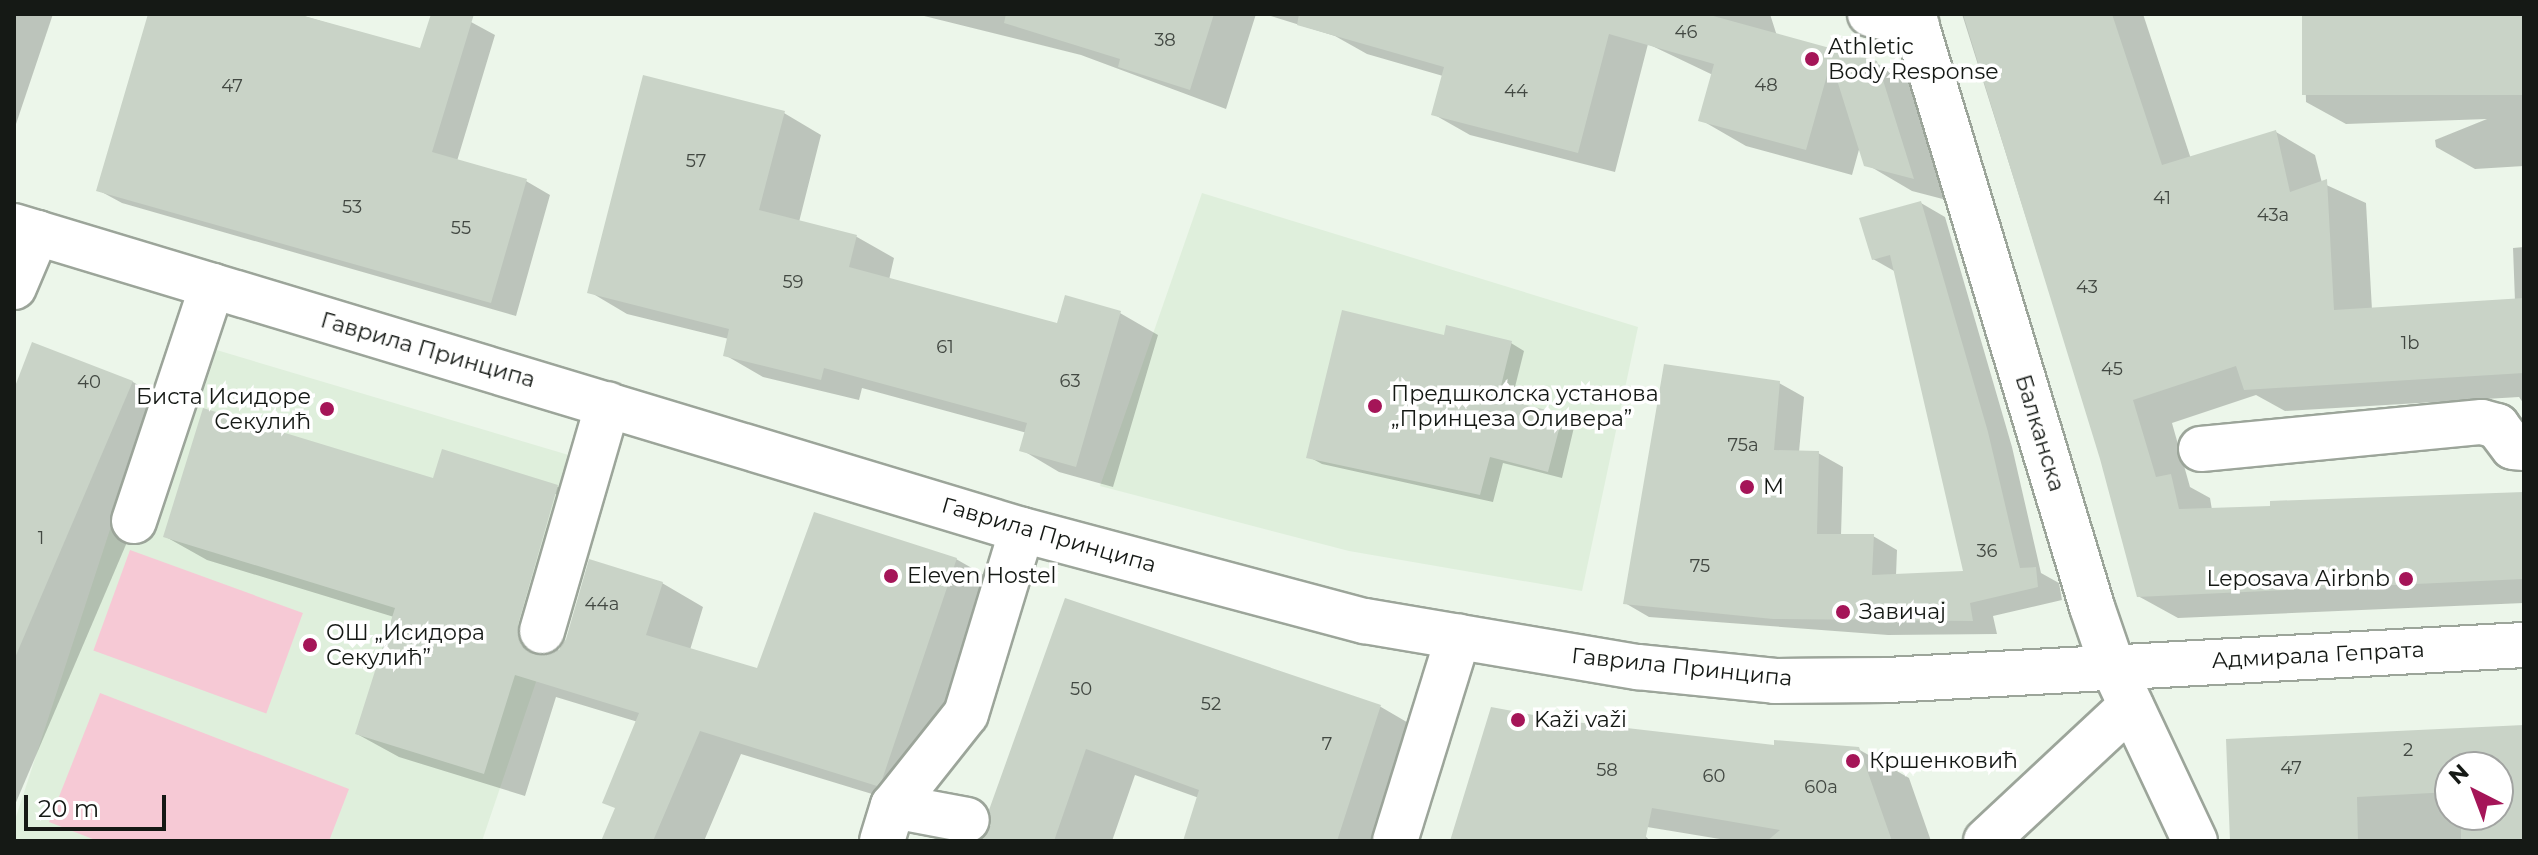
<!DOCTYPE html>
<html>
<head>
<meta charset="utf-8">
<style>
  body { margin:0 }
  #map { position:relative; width:2538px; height:855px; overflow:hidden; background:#ecf6ea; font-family:Montserrat,sans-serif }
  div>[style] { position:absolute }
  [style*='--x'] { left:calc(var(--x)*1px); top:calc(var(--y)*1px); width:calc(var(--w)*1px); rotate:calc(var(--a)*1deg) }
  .built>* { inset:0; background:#dfefdc }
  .green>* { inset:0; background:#f6c9d5; transform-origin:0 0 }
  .shadow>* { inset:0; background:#0003 }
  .building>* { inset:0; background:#c9d3c7; transform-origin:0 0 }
  .roads { filter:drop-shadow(2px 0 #9ca59a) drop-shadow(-2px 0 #9ca59a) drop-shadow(0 2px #9ca59a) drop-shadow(0 -2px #9ca59a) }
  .minor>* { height:44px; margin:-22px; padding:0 22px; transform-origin:22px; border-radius:22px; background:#fff }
  .dots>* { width:22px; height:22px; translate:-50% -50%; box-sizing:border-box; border:4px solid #fff; border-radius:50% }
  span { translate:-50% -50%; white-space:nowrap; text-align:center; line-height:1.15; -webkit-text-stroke:7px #fff; paint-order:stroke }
  .number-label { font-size:18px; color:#424842 }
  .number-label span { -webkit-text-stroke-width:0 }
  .poi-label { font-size:22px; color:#151915 }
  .left { translate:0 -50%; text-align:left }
  .right { translate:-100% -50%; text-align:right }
  .street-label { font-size:22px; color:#151915 }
  .frame { position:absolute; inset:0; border:16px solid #151915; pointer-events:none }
  .north { position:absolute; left:2434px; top:751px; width:80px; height:80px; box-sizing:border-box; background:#fff; border:2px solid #a1a3a1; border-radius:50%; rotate:318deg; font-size:22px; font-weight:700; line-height:32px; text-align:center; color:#151915 }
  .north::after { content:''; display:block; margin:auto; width:28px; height:36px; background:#a51558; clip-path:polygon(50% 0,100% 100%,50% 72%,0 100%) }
  .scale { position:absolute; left:24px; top:795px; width:142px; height:36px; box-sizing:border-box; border:4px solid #151915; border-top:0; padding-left:10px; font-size:24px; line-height:28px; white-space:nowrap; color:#151915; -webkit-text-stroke:6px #fff; paint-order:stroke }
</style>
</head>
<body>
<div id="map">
  <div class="built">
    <i style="clip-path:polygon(1202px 193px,1638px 327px,1582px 591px,1349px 551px,1100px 486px)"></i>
    <i style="clip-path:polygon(173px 337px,609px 467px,482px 841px,14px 841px,14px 823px)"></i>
  </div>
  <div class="green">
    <i style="left:130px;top:550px;width:184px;height:107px;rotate:20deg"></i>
    <i style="clip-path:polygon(100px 693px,349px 789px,329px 841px,98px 841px,49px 822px)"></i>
  </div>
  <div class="shadow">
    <i style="clip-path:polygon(14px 14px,53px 14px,14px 130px)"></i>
    <i style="clip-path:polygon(150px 14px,297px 14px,422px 51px,433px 14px,471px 22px,495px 35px,457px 161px,526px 181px,550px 195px,516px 316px,122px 203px,98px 190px)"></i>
    <i style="clip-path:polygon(916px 14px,1256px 14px,1226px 109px,1081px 55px)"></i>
    <i style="clip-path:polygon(1264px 14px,1770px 14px,1777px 36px,1876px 63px,1922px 89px,1958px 203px,1912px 191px,1866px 164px,1860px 146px,1852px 175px,1746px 146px,1701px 120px,1713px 75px,1648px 44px,1615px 172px,1470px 135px,1433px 114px,1443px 76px,1367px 54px,1335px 36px)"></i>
    <i style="clip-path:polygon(1962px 14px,2143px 14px,2191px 159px,2276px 132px,2315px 155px,2322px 183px,2366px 203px,2372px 310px,2515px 301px,2513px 248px,2524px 247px,2524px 404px,2519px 397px,2285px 411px,2256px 395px,2172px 423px,2190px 487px,2210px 498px,2212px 510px,2524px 497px,2524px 603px,2178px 618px,2138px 596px,2102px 459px)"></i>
    <i style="clip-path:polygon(2304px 14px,2382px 14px,2380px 20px,2524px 14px,2524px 166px,2475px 169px,2436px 147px,2435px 140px,2487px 119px,2346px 124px,2306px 102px)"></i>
    <i style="clip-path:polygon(784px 113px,821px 135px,799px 222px,857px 237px,894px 258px,889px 280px,1058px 325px,1120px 313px,1158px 335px,1113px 487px,1059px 472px,1022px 450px,1027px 433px,862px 388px,859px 400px,763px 377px,725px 355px,729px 339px,627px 314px,590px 292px)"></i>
    <i style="clip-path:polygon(1921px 203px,1945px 217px,2012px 447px,2041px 573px,2059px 583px,2062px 600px,1993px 616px,1997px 634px,1888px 635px,1649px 617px,1625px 603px,1779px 383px,1804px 397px,1799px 452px,1818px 453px,1843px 467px,1841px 536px,1873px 536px,1897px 550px,1896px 576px,1965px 573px,1896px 272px,1873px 259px)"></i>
    <i style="clip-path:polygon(1511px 343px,1524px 351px,1511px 403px,1575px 423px,1562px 478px,1503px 463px,1493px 502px,1322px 464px,1309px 457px)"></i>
    <i style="clip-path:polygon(33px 344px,133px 382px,183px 411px,14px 807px,14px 391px)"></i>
    <i style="clip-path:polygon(evenodd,443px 452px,558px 487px,599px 511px,557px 653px,662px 583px,703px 607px,690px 650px,758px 671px,956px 559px,998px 583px,918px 808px,741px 754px,704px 841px,603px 841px,617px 809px,638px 722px,556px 697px,525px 796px,399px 757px,357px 734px,394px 617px,207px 560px,166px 537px,434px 480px,443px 452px,554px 494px,558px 494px,517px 635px,513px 634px,554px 494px)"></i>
    <i style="clip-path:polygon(1066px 601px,1381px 707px,1429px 735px,1396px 841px,1185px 841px,1199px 798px,1135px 775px,1112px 841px,984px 841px,993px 826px)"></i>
    <i style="clip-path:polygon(1566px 723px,1775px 747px,1858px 749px,1909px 778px,1931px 841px,1732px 841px,1635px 825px,1650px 841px,1452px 841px)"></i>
    <i style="clip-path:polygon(evenodd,2524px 726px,2524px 841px,2232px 841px,2524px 726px,2450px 767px,2498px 767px,2498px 815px,2450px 815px,2450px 767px)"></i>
  </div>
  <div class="building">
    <i style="clip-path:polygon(148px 14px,297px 14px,420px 48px,431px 14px,474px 14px,432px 152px,527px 179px,491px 303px,96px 191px)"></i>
    <i style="clip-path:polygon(1006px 14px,1214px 14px,1190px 90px,1118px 67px,1120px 59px,1004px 23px)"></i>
    <i style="clip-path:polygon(1299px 14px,1706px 14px,1877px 61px,1914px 179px,1864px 166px,1831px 61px,1806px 150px,1698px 121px,1714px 64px,1609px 34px,1578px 153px,1431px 115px,1444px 67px,1297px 25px)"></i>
    <i style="clip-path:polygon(1963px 14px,2112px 14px,2162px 165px,2276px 130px,2290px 192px,2327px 179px,2334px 310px,2524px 298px,2524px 373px,2244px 390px,2236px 366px,2133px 400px,2156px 477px,2171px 474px,2179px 509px,2270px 506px,2270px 501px,2524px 492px,2524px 579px,2137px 597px,2100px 459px)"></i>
    <i style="left:2524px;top:14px;width:81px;height:222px;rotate:90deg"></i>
    <i style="clip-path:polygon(643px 75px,785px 111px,759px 210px,857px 235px,849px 267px,1057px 323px,1065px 295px,1121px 311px,1076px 467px,1019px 451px,1027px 423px,824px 368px,821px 380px,723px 356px,729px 329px,587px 293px)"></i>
    <i style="clip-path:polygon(1921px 201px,1988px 432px,2020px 568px,2036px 567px,2038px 587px,1970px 603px,1973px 621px,1773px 619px,1623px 604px,1664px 364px,1780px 381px,1774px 450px,1819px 451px,1817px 534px,1874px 534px,1872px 575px,1963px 571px,1890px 255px,1872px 260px,1859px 218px)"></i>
    <i style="clip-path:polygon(1342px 310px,1444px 335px,1446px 325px,1512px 341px,1498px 398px,1563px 414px,1548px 472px,1490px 457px,1480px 495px,1306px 458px)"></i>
    <i style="clip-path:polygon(32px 342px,133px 381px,14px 660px,14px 389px)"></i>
    <i style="clip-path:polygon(203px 408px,433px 478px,442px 449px,558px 485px,518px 625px,523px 648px,536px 655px,559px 650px,566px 639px,589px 559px,663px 582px,646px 635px,757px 668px,814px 512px,957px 558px,882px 780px,877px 786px,700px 731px,653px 841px,601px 841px,615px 808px,602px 803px,639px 713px,515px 675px,484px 774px,355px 734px,395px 608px,163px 537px)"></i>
    <i style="clip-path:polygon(1065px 598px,1381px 705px,1337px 841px,1183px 841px,1199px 790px,1086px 749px,1054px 841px,979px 841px,991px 825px,989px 810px)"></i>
    <i style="clip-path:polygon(1491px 707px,1566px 721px,1774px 745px,1774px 740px,1859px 747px,1892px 841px,1767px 841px,1780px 830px,1652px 808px,1645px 841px,1450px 841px)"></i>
    <i style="clip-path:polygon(2524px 725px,2524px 841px,2461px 841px,2461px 815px,2498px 815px,2498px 767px,2450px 767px,2450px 792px,2357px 797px,2358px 841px,2230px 841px,2226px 739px)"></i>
  </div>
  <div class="roads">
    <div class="minor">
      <i style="--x:1870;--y:14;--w:48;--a:13.2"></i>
      <i style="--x:1913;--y:14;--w:619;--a:73.2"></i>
      <i style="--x:2092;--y:607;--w:61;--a:71"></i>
      <i style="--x:2112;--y:665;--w:195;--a:64.8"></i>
      <i style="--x:14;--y:226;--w:1053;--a:16.78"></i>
      <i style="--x:1022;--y:530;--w:355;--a:14.9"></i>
      <i style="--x:1365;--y:621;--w:277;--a:9.6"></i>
      <i style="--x:1638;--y:667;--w:138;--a:5.8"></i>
      <i style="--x:1775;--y:681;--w:113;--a:-0.5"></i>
      <i style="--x:1888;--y:680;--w:637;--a:-3.15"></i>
      <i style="--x:14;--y:287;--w:59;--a:-66.9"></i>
      <i style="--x:2201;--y:449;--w:282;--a:-5.5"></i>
      <i style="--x:2482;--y:422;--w:16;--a:15"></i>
      <i style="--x:2497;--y:426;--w:26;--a:53"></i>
      <i style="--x:2513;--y:447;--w:11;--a:5"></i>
      <i style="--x:134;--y:521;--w:248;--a:-71.6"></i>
      <i style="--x:542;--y:631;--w:236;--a:-73.8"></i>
      <i style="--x:893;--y:806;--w:75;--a:10.7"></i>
      <i style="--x:882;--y:841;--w:37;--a:-73"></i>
      <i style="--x:893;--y:806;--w:117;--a:-51.6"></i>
      <i style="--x:966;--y:714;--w:192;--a:-73.1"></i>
      <i style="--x:1395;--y:841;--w:214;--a:-72.8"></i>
      <i style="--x:1986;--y:841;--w:198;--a:-43"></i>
    </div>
  </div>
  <div class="dots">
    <i style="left:1812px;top:59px;background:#a51558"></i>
    <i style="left:1375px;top:406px;background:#a51558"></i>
    <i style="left:327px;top:409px;background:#a51558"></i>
    <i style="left:1747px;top:487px;background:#a51558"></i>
    <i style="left:891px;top:576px;background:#a51558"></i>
    <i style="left:2406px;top:579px;background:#a51558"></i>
    <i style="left:1843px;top:612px;background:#a51558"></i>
    <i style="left:310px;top:645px;background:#a51558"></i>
    <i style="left:1518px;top:720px;background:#a51558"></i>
    <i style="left:1853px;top:761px;background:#a51558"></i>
  </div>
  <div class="number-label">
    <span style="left:1686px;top:32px">46</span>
    <span style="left:1165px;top:40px">38</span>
    <span style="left:1766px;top:85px">48</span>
    <span style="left:232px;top:86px">47</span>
    <span style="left:1516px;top:91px">44</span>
    <span style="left:696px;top:161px">57</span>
    <span style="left:2162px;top:198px">41</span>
    <span style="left:352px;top:207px">53</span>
    <span style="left:2273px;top:215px">43a</span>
    <span style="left:461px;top:228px">55</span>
    <span style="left:793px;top:282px">59</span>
    <span style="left:2087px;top:287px">43</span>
    <span style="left:2410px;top:343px">1b</span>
    <span style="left:945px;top:347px">61</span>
    <span style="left:2112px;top:369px">45</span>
    <span style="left:1070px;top:381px">63</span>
    <span style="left:89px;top:382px">40</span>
    <span style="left:1743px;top:445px">75a</span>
    <span style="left:41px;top:538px">1</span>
    <span style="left:1987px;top:551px">36</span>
    <span style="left:1700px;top:566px">75</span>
    <span style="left:602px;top:604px">44a</span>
    <span style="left:1081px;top:689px">50</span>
    <span style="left:1211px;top:704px">52</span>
    <span style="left:1327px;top:744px">7</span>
    <span style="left:2408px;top:750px">2</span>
    <span style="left:2291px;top:768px">47</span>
    <span style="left:1607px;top:770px">58</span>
    <span style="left:1714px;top:776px">60</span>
    <span style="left:1821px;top:787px">60a</span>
  </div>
  <div class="poi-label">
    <span class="left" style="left:1828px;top:59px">Athletic<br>Body Response</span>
    <span class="left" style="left:1391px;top:406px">Предшколска установа<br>„Принцеза Оливера”</span>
    <span class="right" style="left:311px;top:409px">Биста Исидоре<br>Секулић</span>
    <span class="left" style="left:1763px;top:487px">M</span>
    <span class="left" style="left:907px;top:576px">Eleven Hostel</span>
    <span class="right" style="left:2390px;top:579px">Leposava Airbnb</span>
    <span class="left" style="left:1859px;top:612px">Завичај</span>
    <span class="left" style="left:326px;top:645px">ОШ „Исидора<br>Секулић”</span>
    <span class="left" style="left:1534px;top:720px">Kaži važi</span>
    <span class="left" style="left:1869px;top:761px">Кршенковић</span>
  </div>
  <div class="street-label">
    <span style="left:428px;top:350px;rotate:16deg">Гаврила Принципа</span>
    <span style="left:2040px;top:433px;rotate:73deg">Балканска</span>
    <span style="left:1049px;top:535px;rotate:16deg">Гаврила Принципа</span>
    <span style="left:2318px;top:655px;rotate:-3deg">Адмирала Гепрата</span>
    <span style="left:1682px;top:667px;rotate:6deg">Гаврила Принципа</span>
  </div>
  <div class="frame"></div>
  <div class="north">N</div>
  <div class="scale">20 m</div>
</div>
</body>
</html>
